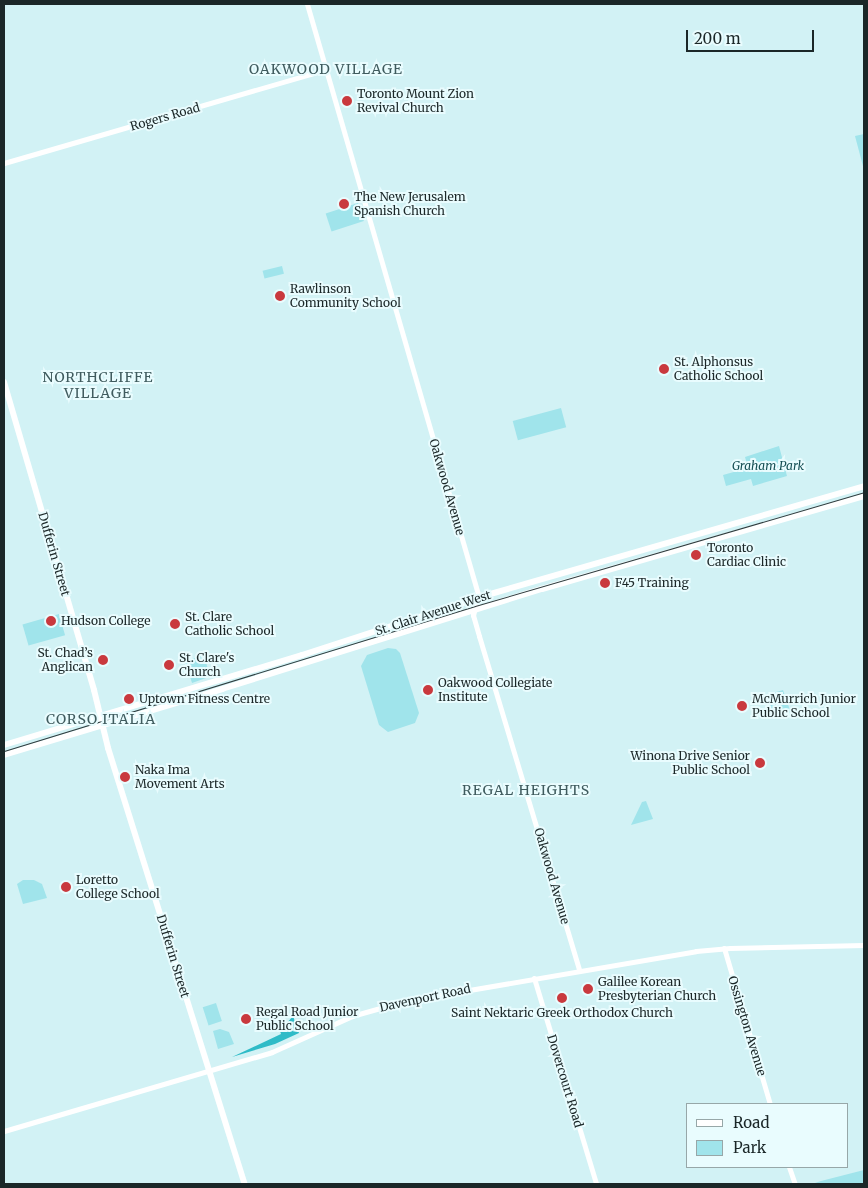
<!DOCTYPE html>
<html>
<head>
<meta charset="utf-8">
<style>
  body { margin:0 }
  #map { position:relative; width:868px; height:1188px; overflow:hidden; background:#d2f2f5; font-family:Merriweather,serif }
  div>[style] { position:absolute }
  [style*='--x'] { left:calc(var(--x)*1px); top:calc(var(--y)*1px); width:calc(var(--w)*1px); rotate:calc(var(--a)*1deg) }
  .green>* { inset:0; background:#a0e4eb; transform-origin:0 0 }
  .forest>* { inset:0; background:#2fbbc7 }
  .minor>* { height:5px; margin:-2.5px; padding:0 2.5px; transform-origin:2.5px; border-radius:2.5px; background:#fff }
  .major>* { height:6px; margin:-3px; padding:0 3px; transform-origin:3px; border-radius:3px; background:#fff }
  .tram>* { height:1px; margin:-0.5px; padding:0 0.5px; transform-origin:0.5px; border-radius:0.5px; background:#2f3d3f }
  .dots>* { width:14px; height:14px; translate:-50% -50%; box-sizing:border-box; border:2px solid #e9fcfe; border-radius:50% }
  span { translate:-50% -50%; white-space:nowrap; text-align:center; line-height:1.15; -webkit-text-stroke:4px #e9fcfe; paint-order:stroke }
  .poi-label { font-size:12px; color:#1b2728 }
  .left { translate:0 -50%; text-align:left }
  .right { translate:-100% -50%; text-align:right }
  .street-label { font-size:12px; color:#1b2728 }
  .park-label { font-size:12px; color:#164f54; font-style:italic }
  .neighbourhood-label { font-size:14px; color:#3f5b5e; letter-spacing:1px }
  .frame { position:absolute; inset:0; border:5px solid #1b2728; pointer-events:none }
  .legend { position:absolute; left:686px; top:1103px; width:162px; height:65px; box-sizing:border-box; background:#e9fcfe; border:1px solid #97a7a8; margin:0; padding:6px 9px; list-style:none; font-size:15px; color:#1b2728 }
  .legend li { display:flex; align-items:center; gap:10px; height:25px }
  .legend b { width:25px; border:1px solid #97a7a8 }
  .scale { position:absolute; left:686px; top:30px; width:128px; height:22px; box-sizing:border-box; border:2px solid #1b2728; border-top:0; padding-left:6px; font-size:15px; line-height:18px; white-space:nowrap; color:#1b2728; -webkit-text-stroke:4px #e9fcfe; paint-order:stroke }
</style>
</head>
<body>
<div id="map">
  <div class="green">
    <i style="clip-path:polygon(864px 134px,864px 170px,855px 136px)"></i>
    <i style="left:358px;top:203px;width:19px;height:34px;rotate:72deg"></i>
    <i style="left:282px;top:266px;width:8px;height:20px;rotate:76deg"></i>
    <i style="left:561px;top:408px;width:20px;height:50px;rotate:75deg"></i>
    <i style="clip-path:polygon(779px 446px,787px 476px,753px 486px,751px 479px,726px 486px,723px 475px,748px 468px,745px 457px)"></i>
    <i style="left:59px;top:614px;width:22px;height:38px;rotate:74deg"></i>
    <i style="clip-path:polygon(388px 648px,396px 649px,400px 653px,419px 713px,415px 723px,388px 732px,379px 725px,361px 666px,367px 655px)"></i>
    <i style="clip-path:polygon(204px 655px,209px 673px,205px 674px,206px 678px,192px 683px,185px 661px)"></i>
    <i style="clip-path:polygon(783px 690px,791px 713px,779px 715px,769px 708px,763px 696px)"></i>
    <i style="clip-path:polygon(646px 801px,653px 819px,631px 825px,642px 802px)"></i>
    <i style="clip-path:polygon(23px 880px,34px 880px,42px 884px,47px 898px,23px 904px,17px 884px)"></i>
    <i style="left:216px;top:1003px;width:19px;height:14px;rotate:72deg"></i>
    <i style="clip-path:polygon(220px 1029px,229px 1032px,234px 1044px,218px 1049px,213px 1031px)"></i>
    <i style="clip-path:polygon(864px 1170px,864px 1184px,812px 1184px,821px 1181px)"></i>
  </div>
  <div class="forest">
    <i style="clip-path:polygon(293px 1016px,299px 1033px,275px 1044px,232px 1057px,281px 1034px,280px 1031px)"></i>
  </div>
  <div class="minor">
    <i style="--x:307;--y:4;--w:614;--a:73.84"></i>
    <i style="--x:478;--y:594;--w:22;--a:103"></i>
    <i style="--x:473;--y:615;--w:22;--a:74"></i>
    <i style="--x:479;--y:636;--w:349;--a:73.3"></i>
    <i style="--x:4;--y:163;--w:334;--a:-16.2"></i>
    <i style="--x:724;--y:948;--w:163;--a:73.6"></i>
    <i style="--x:534;--y:978;--w:215;--a:73.2"></i>
    <i style="--x:4;--y:1131;--w:279;--a:-16.4"></i>
    <i style="--x:272;--y:1052;--w:88;--a:-24.2"></i>
    <i style="--x:352;--y:1016;--w:55;--a:-15.8"></i>
    <i style="--x:405;--y:1001;--w:295;--a:-9.7"></i>
    <i style="--x:696;--y:951;--w:34;--a:-5"></i>
    <i style="--x:730;--y:948;--w:134;--a:-1.3"></i>
    <i style="--x:789;--y:1167;--w:18;--a:71"></i>
  </div>
  <div class="major">
    <i style="--x:4;--y:382;--w:321;--a:73.7"></i>
    <i style="--x:94;--y:690;--w:60;--a:76.4"></i>
    <i style="--x:108;--y:748;--w:457;--a:72.6"></i>
    <i style="--x:4;--y:745;--w:311;--a:-16.8"></i>
    <i style="--x:302;--y:655;--w:194;--a:-18"></i>
    <i style="--x:487;--y:595;--w:392;--a:-16.1"></i>
    <i style="--x:4;--y:755;--w:228;--a:-16.8"></i>
    <i style="--x:222;--y:689;--w:335;--a:-17.4"></i>
    <i style="--x:542;--y:589;--w:335;--a:-16.1"></i>
  </div>
  <div class="tram">
    <i style="--x:4;--y:751;--w:493;--a:-17.1"></i>
    <i style="--x:475;--y:606;--w:405;--a:-16.3"></i>
  </div>
  <div class="dots">
    <i style="left:347px;top:101px;background:#c9393e"></i>
    <i style="left:344px;top:204px;background:#c9393e"></i>
    <i style="left:280px;top:296px;background:#c9393e"></i>
    <i style="left:664px;top:369px;background:#c9393e"></i>
    <i style="left:696px;top:555px;background:#c9393e"></i>
    <i style="left:605px;top:583px;background:#c9393e"></i>
    <i style="left:51px;top:621px;background:#c9393e"></i>
    <i style="left:175px;top:624px;background:#c9393e"></i>
    <i style="left:103px;top:660px;background:#c9393e"></i>
    <i style="left:169px;top:665px;background:#c9393e"></i>
    <i style="left:428px;top:690px;background:#c9393e"></i>
    <i style="left:129px;top:699px;background:#c9393e"></i>
    <i style="left:742px;top:706px;background:#c9393e"></i>
    <i style="left:760px;top:763px;background:#c9393e"></i>
    <i style="left:125px;top:777px;background:#c9393e"></i>
    <i style="left:66px;top:887px;background:#c9393e"></i>
    <i style="left:588px;top:989px;background:#c9393e"></i>
    <i style="left:562px;top:998px;background:#c9393e"></i>
    <i style="left:246px;top:1019px;background:#c9393e"></i>
  </div>
  <div class="poi-label">
    <span class="left" style="left:357px;top:101px">Toronto Mount Zion<br>Revival Church</span>
    <span class="left" style="left:354px;top:204px">The New Jerusalem<br>Spanish Church</span>
    <span class="left" style="left:290px;top:296px">Rawlinson<br>Community School</span>
    <span class="left" style="left:674px;top:369px">St. Alphonsus<br>Catholic School</span>
    <span class="left" style="left:707px;top:555px">Toronto<br>Cardiac Clinic</span>
    <span class="left" style="left:615px;top:583px">F45 Training</span>
    <span class="left" style="left:185px;top:624px">St. Clare<br>Catholic School</span>
    <span class="left" style="left:61px;top:621px">Hudson College</span>
    <span class="right" style="left:93px;top:660px">St. Chad’s<br>Anglican</span>
    <span class="left" style="left:179px;top:665px">St. Clare's<br>Church</span>
    <span class="left" style="left:438px;top:690px">Oakwood Collegiate<br>Institute</span>
    <span class="left" style="left:139px;top:699px">Uptown Fitness Centre</span>
    <span class="left" style="left:752px;top:706px">McMurrich Junior<br>Public School</span>
    <span class="right" style="left:750px;top:763px">Winona Drive Senior<br>Public School</span>
    <span class="left" style="left:135px;top:777px">Naka Ima<br>Movement Arts</span>
    <span class="left" style="left:76px;top:887px">Loretto<br>College School</span>
    <span class="left" style="left:598px;top:989px">Galilee Korean<br>Presbyterian Church</span>
    <span class="left" style="left:256px;top:1019px">Regal Road Junior<br>Public School</span>
    <span style="left:562px;top:1013px">Saint Nektaric Greek Orthodox Church</span>
  </div>
  <div class="street-label">
    <span style="left:165px;top:117px;rotate:-16deg">Rogers Road</span>
    <span style="left:447px;top:487px;rotate:74deg">Oakwood Avenue</span>
    <span style="left:54px;top:554px;rotate:74deg">Dufferin Street</span>
    <span style="left:433px;top:613px;rotate:-18deg">St. Clair Avenue West</span>
    <span style="left:552px;top:876px;rotate:74deg">Oakwood Avenue</span>
    <span style="left:173px;top:956px;rotate:73deg">Dufferin Street</span>
    <span style="left:425px;top:998px;rotate:-12deg">Davenport Road</span>
    <span style="left:747px;top:1026px;rotate:73deg">Ossington Avenue</span>
    <span style="left:565px;top:1081px;rotate:73deg">Dovercourt Road</span>
  </div>
  <div class="park-label">
    <span style="left:768px;top:466px">Graham Park</span>
  </div>
  <div class="neighbourhood-label">
    <span style="left:326px;top:69px">OAKWOOD VILLAGE</span>
    <span style="left:98px;top:385px">NORTHCLIFFE<br>VILLAGE</span>
    <span style="left:101px;top:719px">CORSO ITALIA</span>
    <span style="left:526px;top:790px">REGAL HEIGHTS</span>
  </div>
  <div class="frame"></div>
  <ul class="legend">
  <li><b style="height:6px;background:#fff"></b>Road</li>
  <li><b style="height:14px;background:#a0e4eb"></b>Park</li>
  </ul>
  <div class="scale">200 m</div>
</div>
</body>
</html>
